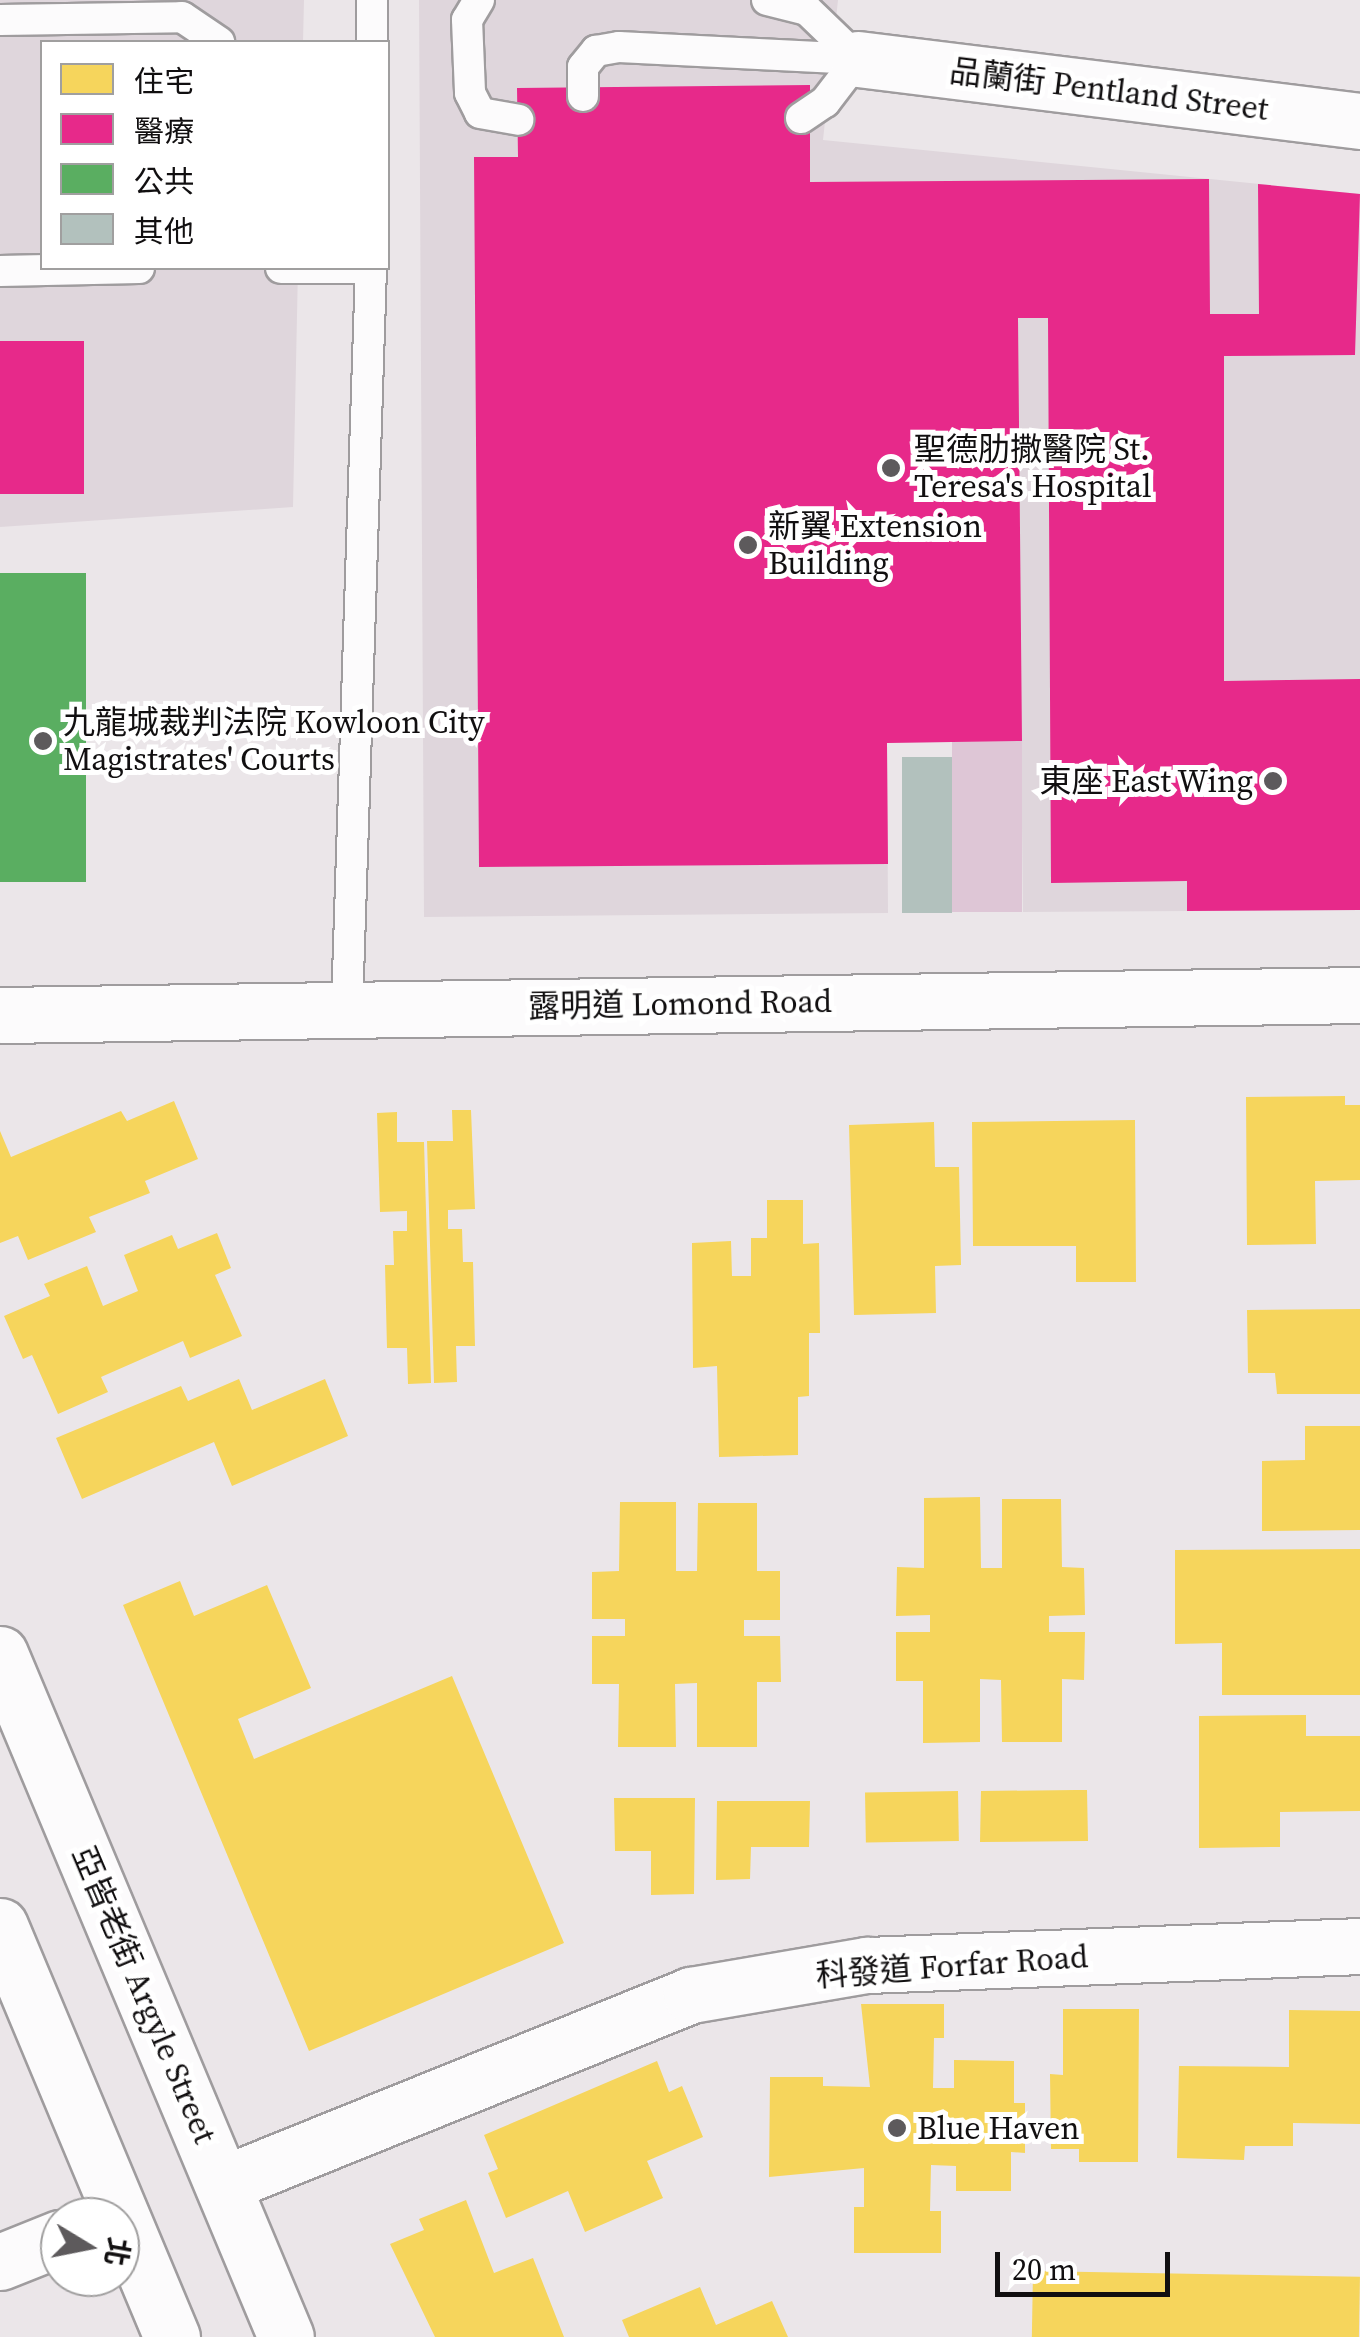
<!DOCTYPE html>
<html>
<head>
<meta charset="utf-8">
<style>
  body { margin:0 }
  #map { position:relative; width:1360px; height:2337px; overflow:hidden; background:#ebe6e9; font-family:"Source Serif 4","Noto Sans TC",serif }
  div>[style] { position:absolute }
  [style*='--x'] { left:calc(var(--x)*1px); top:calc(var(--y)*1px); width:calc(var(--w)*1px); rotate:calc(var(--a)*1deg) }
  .built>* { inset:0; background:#dfd6dc }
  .green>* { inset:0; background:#dec6d6; transform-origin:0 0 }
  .homes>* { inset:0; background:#f6d55c; transform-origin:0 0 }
  .health>* { inset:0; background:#e7298a; transform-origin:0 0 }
  .public>* { inset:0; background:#5aae61; transform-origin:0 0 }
  .building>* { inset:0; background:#b2c1bd; transform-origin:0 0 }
  .roads { filter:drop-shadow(2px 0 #9f9c9e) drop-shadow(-2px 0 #9f9c9e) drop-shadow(0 2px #9f9c9e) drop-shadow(0 -2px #9f9c9e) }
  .lane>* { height:30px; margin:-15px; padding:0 15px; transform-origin:15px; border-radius:15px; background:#fcfbfc }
  .street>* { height:55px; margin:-27.5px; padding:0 27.5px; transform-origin:27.5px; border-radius:27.5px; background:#fcfbfc }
  .secondary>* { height:55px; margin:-27.5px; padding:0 27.5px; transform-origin:27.5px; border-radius:27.5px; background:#fcfbfc }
  .primary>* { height:55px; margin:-27.5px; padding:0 27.5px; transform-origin:27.5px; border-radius:27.5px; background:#fcfbfc }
  .dots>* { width:28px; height:28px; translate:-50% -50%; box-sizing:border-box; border:5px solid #fff; border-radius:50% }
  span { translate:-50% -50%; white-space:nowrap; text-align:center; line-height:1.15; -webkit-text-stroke:10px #fff; paint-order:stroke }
  .street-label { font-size:32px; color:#110f10 }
  .poi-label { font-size:32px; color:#110f10 }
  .left { translate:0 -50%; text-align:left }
  .right { translate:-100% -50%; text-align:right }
  .legend { position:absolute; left:40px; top:40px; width:350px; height:230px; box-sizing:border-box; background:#fff; border:2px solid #a09f9f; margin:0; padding:12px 18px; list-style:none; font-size:30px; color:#110f10 }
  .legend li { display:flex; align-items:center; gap:20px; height:50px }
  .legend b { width:50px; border:2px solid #a09f9f }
  .north { position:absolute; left:40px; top:2197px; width:100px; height:100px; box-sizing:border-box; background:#fff; border:2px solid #a09f9f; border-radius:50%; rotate:100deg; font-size:28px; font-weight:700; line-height:40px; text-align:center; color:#110f10 }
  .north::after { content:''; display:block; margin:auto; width:35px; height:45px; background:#5d5a5c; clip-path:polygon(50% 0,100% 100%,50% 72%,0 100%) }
  .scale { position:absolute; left:995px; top:2252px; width:175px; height:45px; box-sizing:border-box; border:5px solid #110f10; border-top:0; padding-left:12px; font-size:30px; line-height:35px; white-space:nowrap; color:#110f10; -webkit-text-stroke:8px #fff; paint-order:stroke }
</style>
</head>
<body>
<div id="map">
  <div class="built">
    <i style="clip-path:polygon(0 0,304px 0,303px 42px,42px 42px,42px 268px,298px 268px,293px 507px,0 527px)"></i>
    <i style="clip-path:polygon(419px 0,838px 0,823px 140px,1360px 194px,1360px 910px,1023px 912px,1021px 741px,887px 743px,888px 913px,424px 917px)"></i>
  </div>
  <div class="green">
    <i style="left:1022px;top:741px;width:171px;height:70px;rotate:90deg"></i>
  </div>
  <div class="homes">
    <i style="clip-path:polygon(1345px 1096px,1345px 1105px,1360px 1105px,1360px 1180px,1315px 1181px,1316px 1244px,1247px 1245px,1246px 1097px)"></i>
    <i style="clip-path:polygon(174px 1101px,198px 1159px,145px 1181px,150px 1193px,89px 1217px,96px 1232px,28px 1260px,18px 1236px,0 1243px,0 1131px,11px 1157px,121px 1111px,127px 1121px)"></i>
    <i style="clip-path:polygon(452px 1110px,471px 1110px,475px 1209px,448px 1210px,448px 1229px,462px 1229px,463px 1262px,473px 1262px,475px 1346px,456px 1346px,457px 1382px,434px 1383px,427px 1141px,453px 1141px)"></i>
    <i style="clip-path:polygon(397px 1112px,397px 1142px,424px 1142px,431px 1383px,408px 1384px,407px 1348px,387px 1348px,385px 1265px,394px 1265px,393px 1231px,407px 1231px,407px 1211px,380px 1212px,377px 1113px)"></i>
    <i style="clip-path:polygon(1135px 1120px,1136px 1282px,1076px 1282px,1076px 1246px,973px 1246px,972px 1122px)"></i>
    <i style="clip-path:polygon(934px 1122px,935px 1167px,959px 1167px,961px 1265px,935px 1266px,936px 1313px,854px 1315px,849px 1125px)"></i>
    <i style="clip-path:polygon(767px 1200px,803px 1200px,803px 1244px,819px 1243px,820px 1333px,809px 1333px,809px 1396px,798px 1397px,798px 1455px,719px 1457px,717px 1366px,693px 1368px,692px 1243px,731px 1241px,732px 1276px,751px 1276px,751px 1238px,767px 1238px)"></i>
    <i style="clip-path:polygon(217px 1233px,231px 1268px,215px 1275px,242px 1336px,190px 1358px,183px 1341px,101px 1377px,108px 1392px,58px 1414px,32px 1355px,23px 1359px,4px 1316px,50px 1296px,44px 1284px,87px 1266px,103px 1306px,138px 1291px,124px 1255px,172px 1235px,178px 1249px)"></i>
    <i style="clip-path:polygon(1360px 1309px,1360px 1394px,1277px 1394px,1275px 1373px,1248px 1373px,1247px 1310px)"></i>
    <i style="clip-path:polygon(239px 1379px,252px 1410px,325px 1379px,348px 1436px,232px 1486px,214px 1442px,82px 1499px,56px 1438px,181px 1386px,188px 1401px)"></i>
    <i style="clip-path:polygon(1305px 1426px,1360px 1426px,1360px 1530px,1262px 1531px,1262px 1461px,1305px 1460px)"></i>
    <i style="clip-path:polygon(980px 1497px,981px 1568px,1002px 1568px,1002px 1499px,1061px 1499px,1062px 1567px,1084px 1568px,1085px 1615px,1049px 1616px,1049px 1632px,1085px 1632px,1084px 1680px,1062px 1679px,1062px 1742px,1002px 1742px,1001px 1680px,980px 1679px,980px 1742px,923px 1743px,923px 1681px,896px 1681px,896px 1632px,930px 1632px,930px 1615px,896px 1616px,897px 1567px,924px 1568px,924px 1498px)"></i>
    <i style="clip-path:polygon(620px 1502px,676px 1502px,676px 1571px,697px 1571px,698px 1503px,757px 1503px,757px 1571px,780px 1571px,780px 1620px,744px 1620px,744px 1636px,780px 1636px,781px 1682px,757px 1682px,757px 1747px,697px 1747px,697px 1683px,675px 1684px,676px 1747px,618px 1747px,619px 1684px,592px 1684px,592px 1636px,625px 1636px,625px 1619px,592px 1619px,592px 1572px,619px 1571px)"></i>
    <i style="clip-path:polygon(1360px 1549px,1360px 1695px,1222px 1695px,1222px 1643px,1175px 1644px,1175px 1550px)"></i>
    <i style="clip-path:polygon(180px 1581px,194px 1616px,267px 1585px,311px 1688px,238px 1719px,254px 1759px,452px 1676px,564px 1943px,309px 2051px,123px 1605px)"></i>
    <i style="clip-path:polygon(1306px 1715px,1306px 1736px,1360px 1736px,1360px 1811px,1280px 1812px,1280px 1847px,1199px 1848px,1199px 1716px)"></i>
    <i style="clip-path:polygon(1075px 1790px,1087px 1790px,1088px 1841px,980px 1842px,981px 1791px)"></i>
    <i style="left:958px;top:1791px;width:50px;height:93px;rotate:89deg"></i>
    <i style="clip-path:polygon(614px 1798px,695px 1798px,694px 1894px,651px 1895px,651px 1851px,615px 1851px)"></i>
    <i style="clip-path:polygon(717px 1801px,810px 1801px,809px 1847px,751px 1847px,750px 1879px,716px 1880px)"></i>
    <i style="clip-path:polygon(861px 2004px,944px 2004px,944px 2038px,934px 2038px,933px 2088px,954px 2088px,954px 2060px,1014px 2061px,1014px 2103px,1025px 2103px,1025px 2153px,1011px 2152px,1011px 2191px,956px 2191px,956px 2166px,931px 2165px,930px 2211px,941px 2211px,941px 2253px,854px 2253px,854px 2207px,864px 2207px,864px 2168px,769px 2177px,770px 2077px,823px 2077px,823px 2086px,870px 2087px)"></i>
    <i style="clip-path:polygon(1063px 2009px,1139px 2009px,1138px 2162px,1079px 2162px,1079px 2149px,1051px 2149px,1050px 2074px,1063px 2075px)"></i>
    <i style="clip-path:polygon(1289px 2010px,1360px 2011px,1360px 2124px,1293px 2123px,1293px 2146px,1245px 2146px,1244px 2160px,1177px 2158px,1179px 2066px,1289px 2067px)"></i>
    <i style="clip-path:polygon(657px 2061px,669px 2092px,682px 2086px,703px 2137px,647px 2161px,663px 2198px,585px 2232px,568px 2191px,506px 2218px,488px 2173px,498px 2169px,484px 2135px)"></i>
    <i style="clip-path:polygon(466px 2200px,494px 2273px,533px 2258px,564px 2337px,435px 2337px,390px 2244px,424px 2230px,419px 2219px)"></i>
    <i style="left:1033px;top:2271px;width:327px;height:66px;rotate:1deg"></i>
    <i style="clip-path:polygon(700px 2287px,716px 2325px,772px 2301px,788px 2337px,629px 2337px,622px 2320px)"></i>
  </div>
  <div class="health">
    <i style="clip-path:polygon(810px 85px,810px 182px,1209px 179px,1210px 314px,1259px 314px,1258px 184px,1360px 194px,1355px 355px,1224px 356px,1224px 681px,1360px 679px,1360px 910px,1187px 911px,1187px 881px,1051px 883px,1048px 318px,1018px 318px,1022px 741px,887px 743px,888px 864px,479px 867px,474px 157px,518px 157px,517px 88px)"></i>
    <i style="left:0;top:341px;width:84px;height:153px"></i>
  </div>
  <div class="public">
    <i style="left:86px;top:573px;width:309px;height:86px;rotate:90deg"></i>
  </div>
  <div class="building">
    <i style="left:902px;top:757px;width:50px;height:156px"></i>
  </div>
  <div class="roads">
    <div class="lane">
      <i style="--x:479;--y:0;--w:23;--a:121"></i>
      <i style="--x:467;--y:20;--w:73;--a:87.6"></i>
      <i style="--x:470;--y:93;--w:22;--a:63"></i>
      <i style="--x:480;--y:113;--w:39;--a:10"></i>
      <i style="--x:767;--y:0;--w:41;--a:14"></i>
      <i style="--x:807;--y:10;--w:71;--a:43.9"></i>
      <i style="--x:0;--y:20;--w:182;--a:-0.9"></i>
      <i style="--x:182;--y:17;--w:45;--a:34"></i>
      <i style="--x:372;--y:42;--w:42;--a:-90"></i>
      <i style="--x:583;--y:96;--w:29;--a:-90"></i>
      <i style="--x:583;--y:67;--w:21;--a:-51"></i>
      <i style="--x:596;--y:51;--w:23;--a:-10"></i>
      <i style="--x:619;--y:47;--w:239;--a:2.9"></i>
      <i style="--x:801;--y:118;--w:29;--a:-34"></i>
      <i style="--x:825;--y:102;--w:54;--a:-52.5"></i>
      <i style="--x:281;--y:268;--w:90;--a:0"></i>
      <i style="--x:371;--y:268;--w:741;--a:91.86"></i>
      <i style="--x:0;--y:271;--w:139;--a:-1.2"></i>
    </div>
    <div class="street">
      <i style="--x:858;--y:59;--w:506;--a:7.04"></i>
      <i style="--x:223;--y:2184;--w:505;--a:-21.99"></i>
      <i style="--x:691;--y:1995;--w:179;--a:-9.7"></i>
      <i style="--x:867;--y:1965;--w:493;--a:-2.2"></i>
    </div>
    <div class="secondary">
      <i style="--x:0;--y:1015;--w:1360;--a:-0.84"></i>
      <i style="--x:0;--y:2262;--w:65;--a:-21.8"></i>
    </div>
    <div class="primary">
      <i style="--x:0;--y:1654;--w:740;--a:67.28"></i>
      <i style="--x:0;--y:1926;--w:446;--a:67.3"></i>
    </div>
  </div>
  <div class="dots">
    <i style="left:891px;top:468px;background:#5d5a5c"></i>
    <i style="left:748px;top:545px;background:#5d5a5c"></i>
    <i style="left:43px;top:741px;background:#5d5a5c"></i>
    <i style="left:1273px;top:781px;background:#5d5a5c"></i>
    <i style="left:897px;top:2128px;background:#5d5a5c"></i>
  </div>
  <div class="street-label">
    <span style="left:1109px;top:90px;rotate:7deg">品蘭街 Pentland Street</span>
    <span style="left:680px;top:1004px;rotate:-1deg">露明道 Lomond Road</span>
    <span style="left:952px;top:1966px;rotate:-4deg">科發道 Forfar Road</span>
    <span style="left:144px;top:1995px;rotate:67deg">亞皆老街 Argyle Street</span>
  </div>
  <div class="poi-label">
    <span class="left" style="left:914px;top:468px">聖德肋撒醫院 St.<br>Teresa's Hospital</span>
    <span class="left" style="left:768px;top:545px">新翼 Extension<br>Building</span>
    <span class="left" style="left:63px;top:741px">九龍城裁判法院 Kowloon City<br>Magistrates' Courts</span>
    <span class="right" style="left:1253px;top:781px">東座 East Wing</span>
    <span class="left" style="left:917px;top:2128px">Blue Haven</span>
  </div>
  <ul class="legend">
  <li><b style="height:28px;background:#f6d55c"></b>住宅</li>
  <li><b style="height:28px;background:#e7298a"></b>醫療</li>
  <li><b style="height:28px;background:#5aae61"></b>公共</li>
  <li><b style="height:28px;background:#b2c1bd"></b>其他</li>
  </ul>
  <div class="north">北</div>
  <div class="scale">20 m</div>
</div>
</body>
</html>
